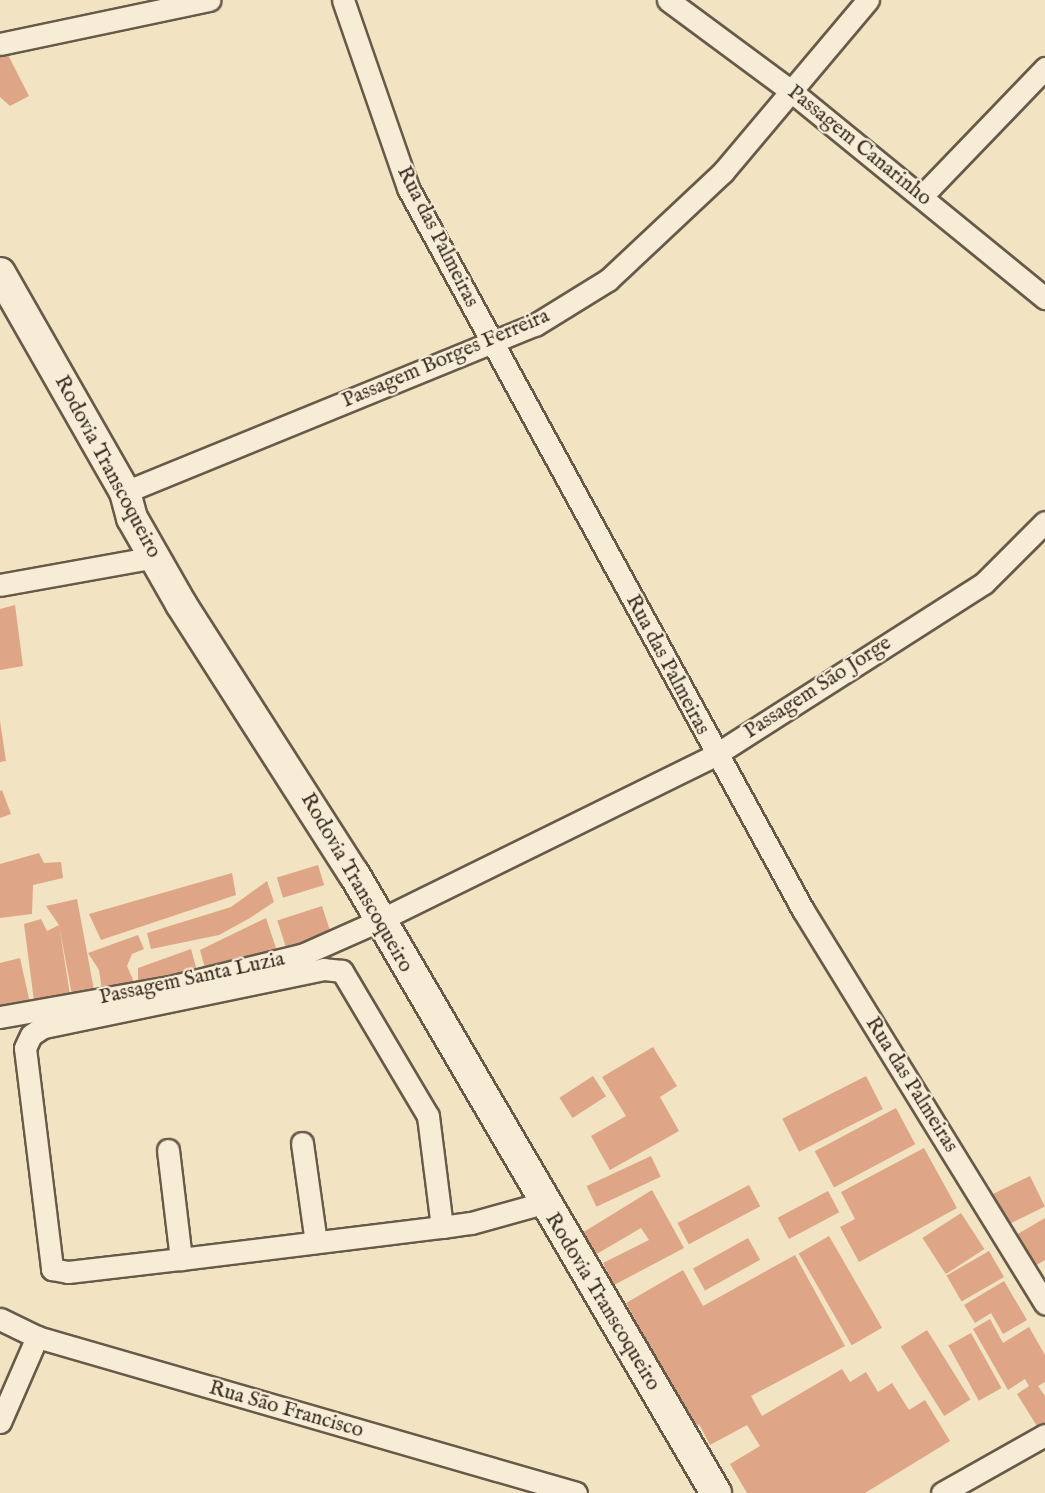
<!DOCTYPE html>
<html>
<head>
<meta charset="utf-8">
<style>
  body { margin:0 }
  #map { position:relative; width:1045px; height:1493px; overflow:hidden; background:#f2e3c2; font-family:"IM FELL English",serif }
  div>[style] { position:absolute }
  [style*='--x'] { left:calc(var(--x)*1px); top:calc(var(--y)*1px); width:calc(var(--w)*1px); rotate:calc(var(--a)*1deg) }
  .building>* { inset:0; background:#dea686; transform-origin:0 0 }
  .roads { filter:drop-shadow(2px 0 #685a49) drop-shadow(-2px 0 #685a49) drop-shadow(0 2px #685a49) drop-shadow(0 -2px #685a49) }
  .minor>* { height:21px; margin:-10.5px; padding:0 10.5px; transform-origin:10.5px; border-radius:10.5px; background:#f7edd7 }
  .secondary>* { height:30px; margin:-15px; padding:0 15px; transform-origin:15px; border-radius:15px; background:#f7edd7 }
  span { translate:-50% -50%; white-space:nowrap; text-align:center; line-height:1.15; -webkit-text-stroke:4.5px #f7edd7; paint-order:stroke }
  .street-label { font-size:21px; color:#3a2d21 }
</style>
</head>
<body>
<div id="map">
  <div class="building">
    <i style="clip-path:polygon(6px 51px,29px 96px,10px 106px,0 97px,0 54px)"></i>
    <i style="clip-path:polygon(15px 605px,23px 666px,0 670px,0 609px)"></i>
    <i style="clip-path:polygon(0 721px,6px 761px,0 762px)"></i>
    <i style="clip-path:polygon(2px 790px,11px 814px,0 818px,0 791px)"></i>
    <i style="clip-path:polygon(39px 853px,44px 863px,61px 862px,63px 878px,33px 885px,32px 914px,0 918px,0 864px)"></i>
    <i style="left:318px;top:865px;width:21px;height:43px;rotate:73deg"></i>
    <i style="clip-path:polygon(232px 873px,236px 895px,101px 940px,89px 914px)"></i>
    <i style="clip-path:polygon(267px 881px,274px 902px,250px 918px,219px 935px,151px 949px,147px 933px,231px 907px)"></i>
    <i style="clip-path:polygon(77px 899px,94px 990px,72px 995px,59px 925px,70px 995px,34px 1001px,24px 924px,41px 919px,47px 931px,59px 925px,46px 906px)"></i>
    <i style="left:322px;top:906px;width:35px;height:47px;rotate:72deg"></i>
    <i style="clip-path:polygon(266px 918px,278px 954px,205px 968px,200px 950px)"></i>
    <i style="clip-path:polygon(138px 935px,144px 949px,132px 954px,127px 966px,138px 991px,138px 968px,191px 949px,199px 978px,138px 991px,102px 990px,99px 970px,88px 953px)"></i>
    <i style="clip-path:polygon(20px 958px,30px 1003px,0 1008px,0 963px)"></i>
    <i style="clip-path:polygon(653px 1047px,677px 1086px,660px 1097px,679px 1131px,610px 1170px,591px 1136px,626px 1116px,602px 1077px)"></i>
    <i style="left:593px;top:1076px;width:24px;height:40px;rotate:57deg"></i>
    <i style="left:866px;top:1076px;width:37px;height:94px;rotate:63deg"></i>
    <i style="left:896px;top:1108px;width:41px;height:92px;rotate:62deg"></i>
    <i style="clip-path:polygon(924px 1148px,957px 1208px,859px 1262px,840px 1227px,855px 1219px,841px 1192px)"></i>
    <i style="left:651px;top:1156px;width:23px;height:71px;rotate:65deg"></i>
    <i style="left:1030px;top:1176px;width:34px;height:43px;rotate:64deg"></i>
    <i style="left:749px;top:1185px;width:24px;height:81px;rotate:62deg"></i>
    <i style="clip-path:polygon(652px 1190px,684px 1248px,614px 1285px,603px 1263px,649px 1240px,641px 1228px,595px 1255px,582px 1233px)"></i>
    <i style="left:828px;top:1191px;width:24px;height:57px;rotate:62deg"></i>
    <i style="left:961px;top:1213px;width:43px;height:46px;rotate:57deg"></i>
    <i style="clip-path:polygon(1045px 1218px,1045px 1260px,1035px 1266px,1016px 1235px)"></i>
    <i style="left:829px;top:1236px;width:106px;height:35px;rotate:60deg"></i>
    <i style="left:748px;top:1238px;width:25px;height:63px;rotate:61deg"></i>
    <i style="left:989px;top:1251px;width:30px;height:49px;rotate:60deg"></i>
    <i style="clip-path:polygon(795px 1255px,845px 1346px,751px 1396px,762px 1416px,842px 1369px,850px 1382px,866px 1372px,878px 1392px,892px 1383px,909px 1410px,925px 1400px,950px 1441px,865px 1493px,747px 1493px,730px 1464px,760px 1446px,747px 1425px,710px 1445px,699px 1424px,695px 1429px,626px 1303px,683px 1270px,703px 1306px)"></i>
    <i style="clip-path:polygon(1004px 1281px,1027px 1320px,1003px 1334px,991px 1313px,975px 1323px,964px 1305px)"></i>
    <i style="clip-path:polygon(990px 1319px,1003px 1343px,1029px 1327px,1045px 1355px,1045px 1382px,1038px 1386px,1045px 1396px,1045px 1428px,1040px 1431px,1017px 1394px,1029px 1386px,1025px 1379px,1008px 1390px,973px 1329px)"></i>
    <i style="left:927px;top:1330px;width:82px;height:31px;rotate:58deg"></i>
    <i style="left:971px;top:1333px;width:63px;height:26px;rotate:61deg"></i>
  </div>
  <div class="roads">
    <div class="minor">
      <i style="--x:343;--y:0;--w:199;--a:70.9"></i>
      <i style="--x:408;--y:188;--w:823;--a:61.32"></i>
      <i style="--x:803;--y:910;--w:462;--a:58.4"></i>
      <i style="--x:668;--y:0;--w:153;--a:36.5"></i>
      <i style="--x:791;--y:91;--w:328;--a:39.2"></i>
      <i style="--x:0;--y:44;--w:214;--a:-11.9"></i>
      <i style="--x:922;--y:196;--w:178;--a:-46.1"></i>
      <i style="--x:125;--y:492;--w:443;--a:-22.2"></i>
      <i style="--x:535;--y:325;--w:86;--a:-31.7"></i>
      <i style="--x:608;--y:280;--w:158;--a:-43.2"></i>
      <i style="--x:723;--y:172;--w:225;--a:-49.9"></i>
      <i style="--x:0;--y:585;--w:158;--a:-10.2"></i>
      <i style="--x:0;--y:1017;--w:173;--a:-10"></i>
      <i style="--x:170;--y:987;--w:138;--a:-13.8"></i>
      <i style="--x:304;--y:954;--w:81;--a:-24"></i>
      <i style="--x:378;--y:921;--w:376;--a:-26.2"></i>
      <i style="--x:715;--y:755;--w:319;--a:-32.6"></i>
      <i style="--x:984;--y:583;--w:86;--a:-45"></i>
      <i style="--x:302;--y:1143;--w:100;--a:82"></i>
      <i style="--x:168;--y:1150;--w:110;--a:83.2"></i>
      <i style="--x:442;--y:1227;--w:112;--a:-97.2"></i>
      <i style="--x:428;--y:1116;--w:169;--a:-120.7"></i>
      <i style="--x:342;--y:971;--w:18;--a:-174"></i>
      <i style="--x:324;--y:969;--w:287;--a:168.3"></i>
      <i style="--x:43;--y:1027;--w:14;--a:146"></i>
      <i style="--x:31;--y:1035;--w:14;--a:115"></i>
      <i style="--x:25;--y:1048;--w:223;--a:83"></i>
      <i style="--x:52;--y:1269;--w:16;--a:11"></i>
      <i style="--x:68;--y:1272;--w:114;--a:-6.6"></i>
      <i style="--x:181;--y:1259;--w:263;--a:-7"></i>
      <i style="--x:442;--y:1227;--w:29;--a:-8"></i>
      <i style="--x:471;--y:1223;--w:75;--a:-15.5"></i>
      <i style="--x:0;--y:1319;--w:41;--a:25.9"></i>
      <i style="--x:37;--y:1337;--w:561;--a:16.14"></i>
      <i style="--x:0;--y:1422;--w:93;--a:-66.5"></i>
      <i style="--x:942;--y:1493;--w:118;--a:-29.4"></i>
    </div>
    <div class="secondary">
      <i style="--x:0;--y:273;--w:252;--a:60.3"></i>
      <i style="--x:125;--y:492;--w:27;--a:75"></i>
      <i style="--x:132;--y:518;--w:99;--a:60.3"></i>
      <i style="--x:181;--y:604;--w:321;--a:57.4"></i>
      <i style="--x:354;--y:874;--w:717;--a:59.68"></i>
    </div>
  </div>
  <div class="street-label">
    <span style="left:859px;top:146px;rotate:39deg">Passagem Canarinho</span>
    <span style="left:437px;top:237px;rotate:63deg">Rua das Palmeiras</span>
    <span style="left:446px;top:359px;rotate:-23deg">Passagem Borges Ferreira</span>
    <span style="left:107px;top:467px;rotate:62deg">Rodovia Transcoqueiro</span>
    <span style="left:667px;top:665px;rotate:62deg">Rua das Palmeiras</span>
    <span style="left:818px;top:688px;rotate:-33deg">Passagem São Jorge</span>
    <span style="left:356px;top:883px;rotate:60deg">Rodovia Transcoqueiro</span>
    <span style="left:192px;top:979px;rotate:-12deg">Passagem Santa Luzia</span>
    <span style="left:911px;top:1085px;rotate:58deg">Rua das Palmeiras</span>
    <span style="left:602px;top:1302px;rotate:59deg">Rodovia Transcoqueiro</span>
    <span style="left:286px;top:1410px;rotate:16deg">Rua São Francisco</span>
  </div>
</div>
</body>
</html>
